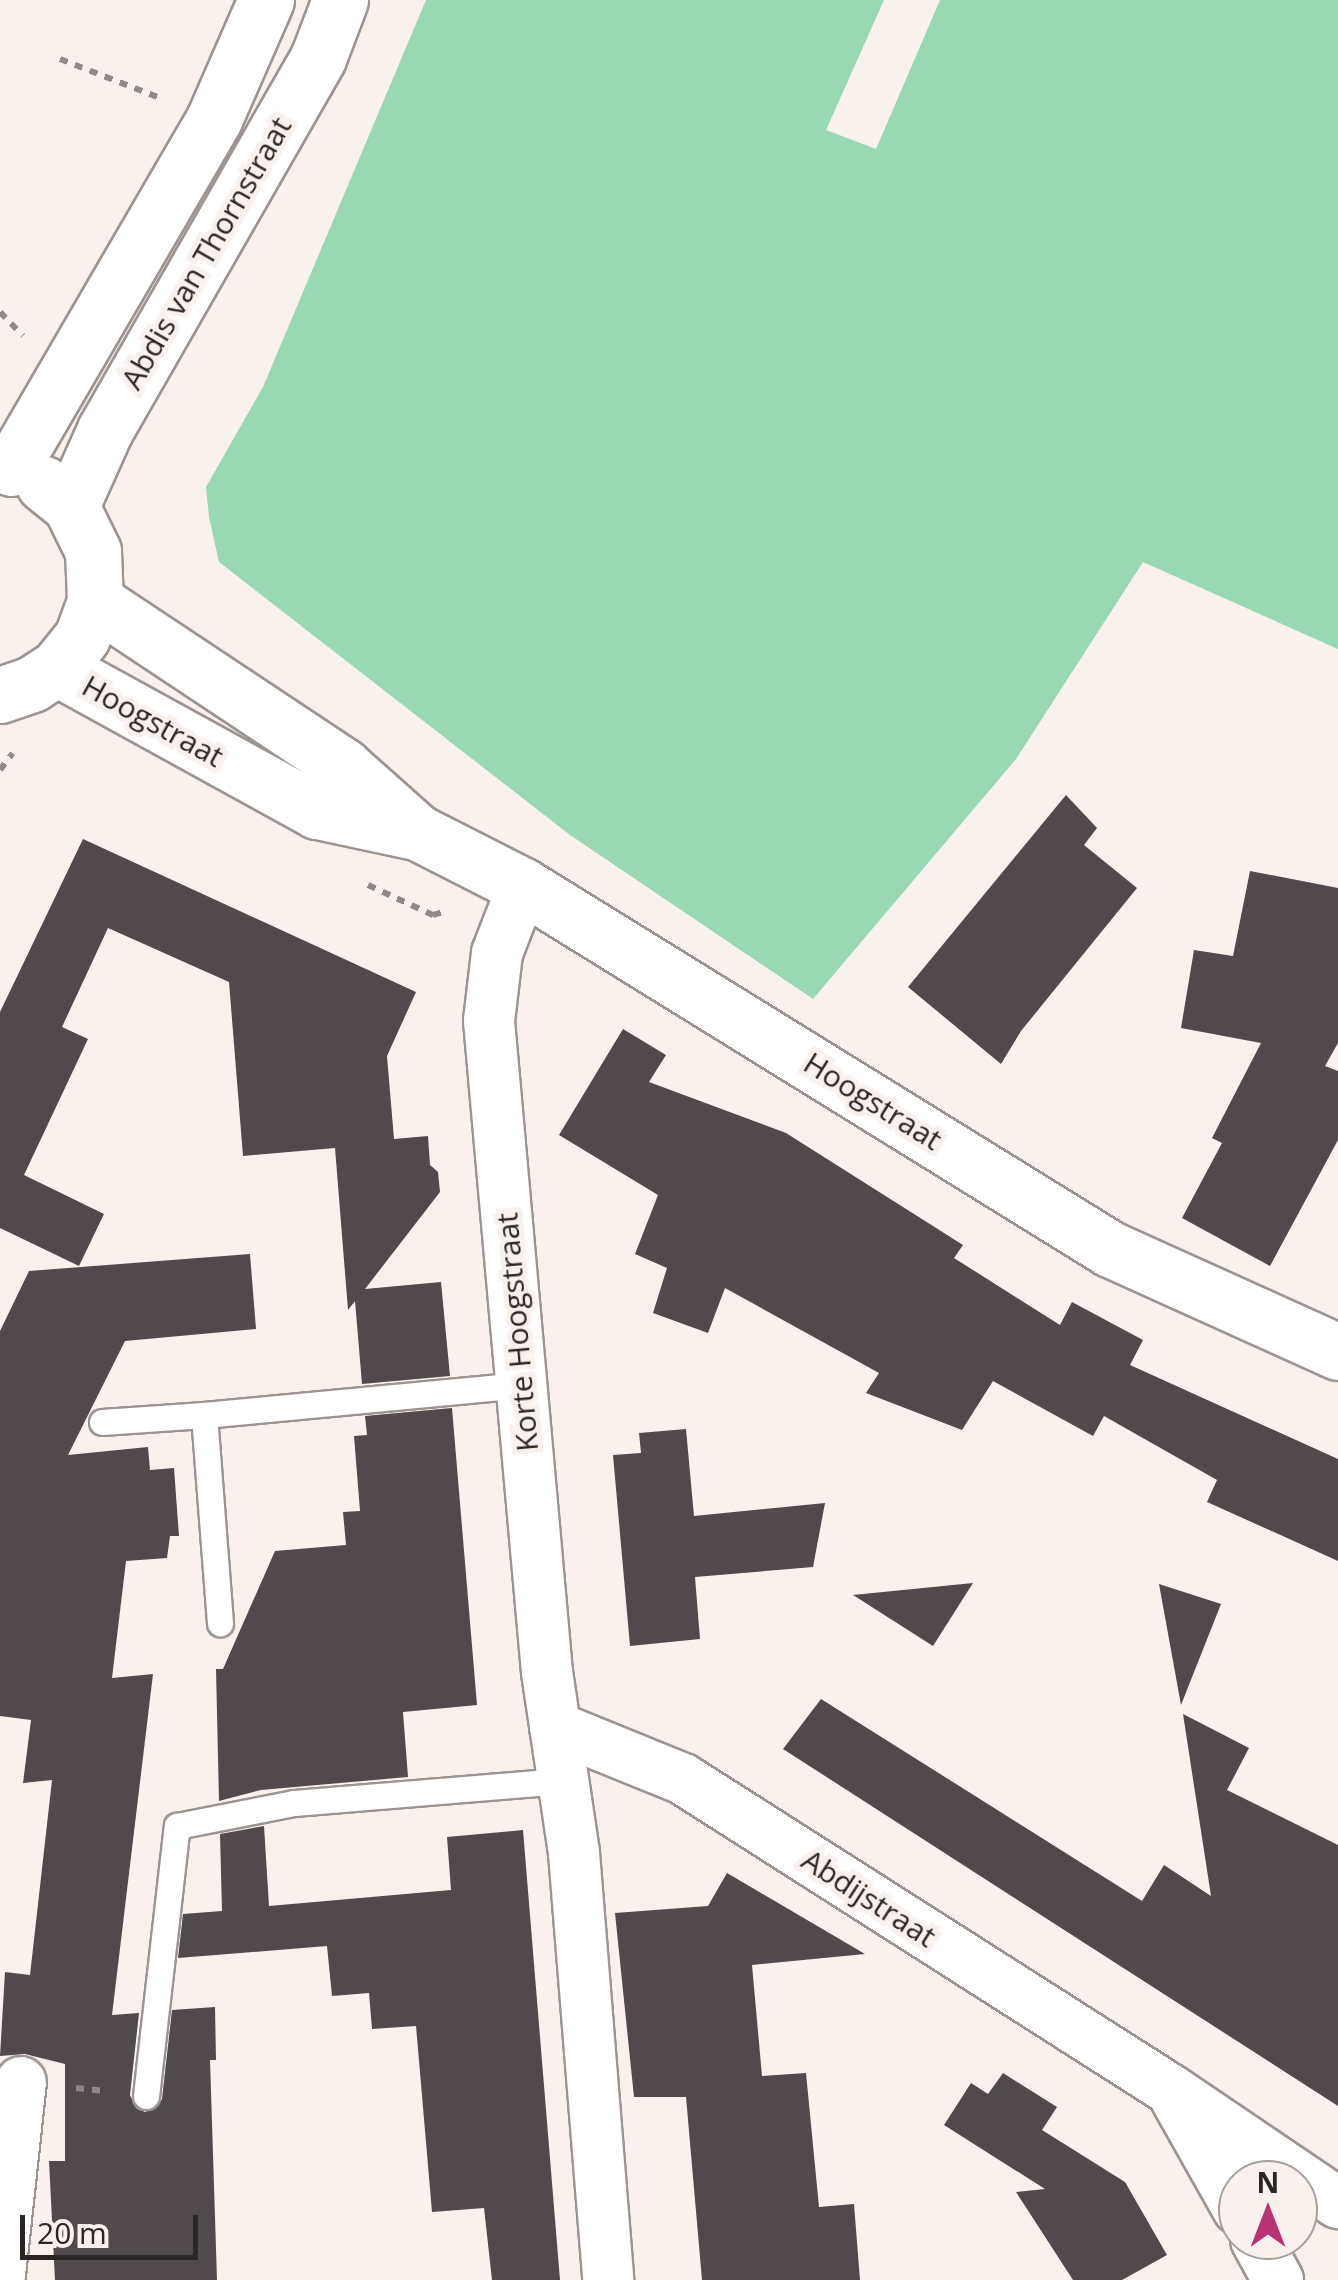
<!DOCTYPE html>
<html>
<head>
<meta charset="utf-8">
<style>
  body { margin:0 }
  #map { position:relative; width:1338px; height:2280px; overflow:hidden; background:#f9f1ed; font-family:"Open Sans",sans-serif }
  div>[style] { position:absolute }
  [style*='--x'] { left:calc(var(--x)*1px); top:calc(var(--y)*1px); width:calc(var(--w)*1px); rotate:calc(var(--a)*1deg) }
  .green>* { inset:0; background:#98d8b4 }
  .building>* { inset:0; background:#504a4d }
  .path>* { height:6px; margin-top:-3px; transform-origin:0; background:repeating-linear-gradient(90deg,#8f8987 0 8px,transparent 0 16px) }
  .roads { filter:drop-shadow(2px 0 #9b9491) drop-shadow(-2px 0 #9b9491) drop-shadow(0 2px #9b9491) drop-shadow(0 -2px #9b9491) }
  .service>* { height:25px; margin:-12.5px; padding:0 12.5px; transform-origin:12.5px; border-radius:12.5px; background:#fff }
  .minor>* { height:50px; margin:-25px; padding:0 25px; transform-origin:25px; border-radius:25px; background:#fff }
  .tertiary>* { height:55px; margin:-27.5px; padding:0 27.5px; transform-origin:27.5px; border-radius:27.5px; background:#fff }
  .secondary>* { height:55px; margin:-27.5px; padding:0 27.5px; transform-origin:27.5px; border-radius:27.5px; background:#fff }
  span { translate:-50% -50%; white-space:nowrap; text-align:center; line-height:1.15; -webkit-text-stroke:10px #f9f1ed; paint-order:stroke }
  .street-label { font-size:30px; color:#292625 }
  .north { position:absolute; left:1218px; top:2160px; width:100px; height:100px; box-sizing:border-box; background:#f9f1ed; border:2px solid #a6a09d; border-radius:50%; rotate:0deg; font-size:28px; font-weight:700; line-height:40px; text-align:center; color:#292625 }
  .north::after { content:''; display:block; margin:auto; width:35px; height:45px; background:#b93374; clip-path:polygon(50% 0,100% 100%,50% 72%,0 100%) }
  .scale { position:absolute; left:20px; top:2215px; width:178px; height:45px; box-sizing:border-box; border:5px solid #292625; border-top:0; padding-left:12px; font-size:30px; line-height:35px; white-space:nowrap; color:#292625; -webkit-text-stroke:8px #f9f1ed; paint-order:stroke }
</style>
</head>
<body>
<div id="map">
  <div class="green">
    <i style="clip-path:polygon(426px 0,884px 0,826px 130px,876px 149px,940px 0,1338px 0,1338px 649px,1143px 562px,1016px 759px,813px 999px,570px 835px,219px 562px,209px 517px,206px 487px,263px 387px)"></i>
  </div>
  <div class="building">
    <i style="clip-path:polygon(1066px 795px,1097px 828px,1084px 845px,1137px 888px,1021px 1031px,1001px 1064px,908px 987px)"></i>
    <i style="clip-path:polygon(83px 839px,416px 992px,387px 1056px,394px 1139px,428px 1136px,430px 1165px,438px 1172px,440px 1192px,365px 1289px,441px 1282px,450px 1376px,362px 1384px,355px 1301px,348px 1310px,335px 1148px,243px 1156px,229px 982px,108px 928px,62px 1027px,88px 1039px,24px 1175px,104px 1214px,79px 1266px,0 1228px,0 1012px)"></i>
    <i style="clip-path:polygon(1250px 871px,1338px 888px,1338px 1043px,1325px 1066px,1338px 1071px,1338px 1140px,1270px 1266px,1182px 1218px,1222px 1143px,1212px 1138px,1261px 1043px,1181px 1028px,1194px 950px,1233px 956px)"></i>
    <i style="clip-path:polygon(623px 1029px,666px 1055px,649px 1082px,786px 1133px,963px 1245px,954px 1258px,1060px 1325px,1072px 1302px,1143px 1340px,1130px 1365px,1338px 1459px,1338px 1561px,1207px 1502px,1217px 1480px,1104px 1416px,1093px 1436px,993px 1381px,962px 1430px,866px 1393px,879px 1373px,725px 1288px,708px 1333px,653px 1313px,667px 1268px,635px 1254px,658px 1195px,559px 1135px)"></i>
    <i style="clip-path:polygon(250px 1254px,256px 1329px,125px 1341px,68px 1455px,148px 1447px,150px 1470px,174px 1468px,179px 1536px,170px 1536px,167px 1558px,126px 1561px,112px 1678px,153px 1674px,112px 2015px,139px 2013px,130px 2095px,136px 2108px,145px 2112px,158px 2106px,162px 2099px,172px 2010px,215px 2007px,216px 2060px,210px 2060px,217px 2280px,55px 2280px,49px 2161px,65px 2161px,65px 2064px,25px 2054px,0 2056px,5px 1972px,30px 1975px,52px 1780px,23px 1783px,31px 1720px,0 1716px,0 1331px,29px 1271px)"></i>
    <i style="clip-path:polygon(452px 1408px,477px 1705px,403px 1712px,408px 1777px,261px 1790px,219px 1801px,216px 1669px,223px 1669px,275px 1551px,346px 1545px,343px 1512px,360px 1511px,354px 1436px,367px 1435px,365px 1416px)"></i>
    <i style="clip-path:polygon(686px 1429px,694px 1516px,825px 1503px,813px 1567px,695px 1577px,700px 1639px,630px 1646px,613px 1455px,641px 1453px,639px 1433px)"></i>
    <i style="clip-path:polygon(973px 1583px,933px 1646px,853px 1595px)"></i>
    <i style="clip-path:polygon(1159px 1584px,1221px 1604px,1181px 1705px)"></i>
    <i style="clip-path:polygon(821px 1699px,1142px 1901px,1164px 1865px,1211px 1896px,1183px 1714px,1249px 1748px,1227px 1790px,1338px 1845px,1338px 2106px,783px 1749px)"></i>
    <i style="clip-path:polygon(264px 1826px,269px 1906px,451px 1890px,447px 1837px,523px 1830px,560px 2280px,492px 2280px,484px 2208px,432px 2212px,416px 2026px,372px 2029px,369px 1993px,332px 1996px,327px 1946px,178px 1958px,183px 1914px,222px 1911px,220px 1834px)"></i>
    <i style="clip-path:polygon(727px 1873px,865px 1954px,752px 1965px,762px 2076px,806px 2073px,819px 2207px,854px 2204px,860px 2280px,702px 2280px,686px 2097px,634px 2097px,615px 1913px,708px 1906px)"></i>
    <i style="clip-path:polygon(1003px 2073px,1057px 2107px,1042px 2130px,1125px 2182px,1167px 2255px,1122px 2280px,1073px 2280px,1016px 2192px,1045px 2189px,944px 2125px,971px 2083px,988px 2094px)"></i>
  </div>
  <div class="path">
    <i style="--x:60;--y:59;--w:107;--a:21.3"></i>
    <i style="--x:0;--y:312;--w:33;--a:46"></i>
    <i style="--x:0;--y:770;--w:21;--a:-53"></i>
    <i style="--x:368;--y:885;--w:72;--a:24.8"></i>
    <i style="--x:433;--y:915;--w:10;--a:-17"></i>
    <i style="--x:76;--y:2088;--w:27;--a:6"></i>
  </div>
  <div class="roads">
    <div class="service">
      <i style="--x:204;--y:1415;--w:319;--a:-5.4"></i>
      <i style="--x:102;--y:1422;--w:102;--a:-3.9"></i>
      <i style="--x:204;--y:1415;--w:209;--a:85.6"></i>
      <i style="--x:146;--y:2096;--w:272;--a:-83.5"></i>
      <i style="--x:177;--y:1826;--w:119;--a:-11.1"></i>
      <i style="--x:294;--y:1803;--w:271;--a:-4.7"></i>
    </div>
    <div class="minor">
      <i style="--x:523;--y:886;--w:72;--a:111.2"></i>
      <i style="--x:497;--y:953;--w:68;--a:96.7"></i>
      <i style="--x:489;--y:1021;--w:654;--a:84.91"></i>
      <i style="--x:547;--y:1672;--w:183;--a:81.5"></i>
      <i style="--x:574;--y:1853;--w:428;--a:85.4"></i>
      <i style="--x:555;--y:1727;--w:138;--a:22.1"></i>
      <i style="--x:683;--y:1779;--w:579;--a:32.51"></i>
      <i style="--x:1171;--y:2090;--w:202;--a:34.1"></i>
      <i style="--x:1176;--y:2099;--w:126;--a:60.6"></i>
      <i style="--x:1256;--y:2240;--w:46;--a:61.2"></i>
      <i style="--x:0;--y:2274;--w:193;--a:-83.8"></i>
    </div>
    <div class="tertiary">
      <i style="--x:95;--y:601;--w:298;--a:33.6"></i>
      <i style="--x:343;--y:766;--w:99;--a:41.7"></i>
      <i style="--x:417;--y:832;--w:119;--a:27"></i>
      <i style="--x:523;--y:886;--w:690;--a:31.73"></i>
      <i style="--x:1110;--y:1249;--w:250;--a:24.3"></i>
      <i style="--x:57;--y:668;--w:297;--a:28.8"></i>
      <i style="--x:317;--y:811;--w:100;--a:12.1"></i>
    </div>
    <div class="secondary">
      <i style="--x:11;--y:468;--w:404;--a:-59.8"></i>
      <i style="--x:214;--y:119;--w:130;--a:-66.4"></i>
      <i style="--x:71;--y:506;--w:83;--a:-65.9"></i>
      <i style="--x:105;--y:430;--w:429;--a:-60.2"></i>
      <i style="--x:318;--y:58;--w:62;--a:-69.2"></i>
      <i style="--x:0;--y:695;--w:34;--a:-19"></i>
      <i style="--x:32;--y:684;--w:30;--a:-33"></i>
      <i style="--x:57;--y:668;--w:40;--a:-51"></i>
      <i style="--x:82;--y:637;--w:38;--a:-70"></i>
      <i style="--x:95;--y:601;--w:50;--a:-92.3"></i>
      <i style="--x:93;--y:551;--w:50;--a:-116.1"></i>
      <i style="--x:71;--y:506;--w:35;--a:-141"></i>
    </div>
  </div>
  <div class="street-label">
    <span style="left:206px;top:253px;rotate:-60deg">Abdis van Thornstraat</span>
    <span style="left:153px;top:721px;rotate:29deg">Hoogstraat</span>
    <span style="left:873px;top:1101px;rotate:32deg">Hoogstraat</span>
    <span style="left:517px;top:1332px;rotate:-95deg">Korte Hoogstraat</span>
    <span style="left:869px;top:1898px;rotate:33deg">Abdijstraat</span>
  </div>
  <div class="north">N</div>
  <div class="scale">20 m</div>
</div>
</body>
</html>
